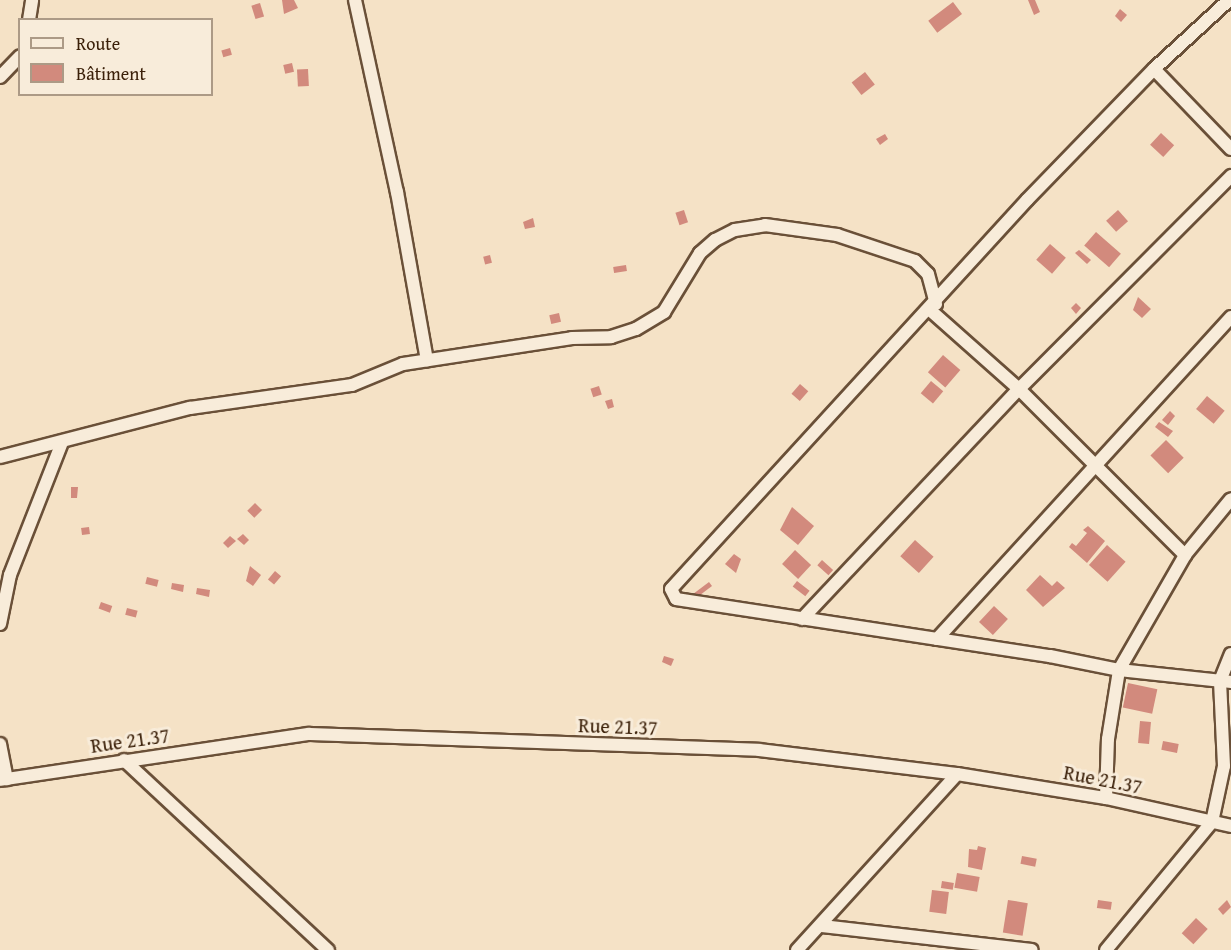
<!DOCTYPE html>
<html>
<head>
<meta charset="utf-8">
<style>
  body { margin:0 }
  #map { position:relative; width:1231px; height:950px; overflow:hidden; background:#f5e2c6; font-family:"Gentium Book Plus",serif }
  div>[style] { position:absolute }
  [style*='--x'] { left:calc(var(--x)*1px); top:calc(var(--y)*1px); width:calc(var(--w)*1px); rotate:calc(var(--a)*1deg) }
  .building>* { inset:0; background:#d28a7d; transform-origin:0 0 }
  .roads { filter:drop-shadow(2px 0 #6a5038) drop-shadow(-2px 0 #6a5038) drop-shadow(0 2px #6a5038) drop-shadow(0 -2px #6a5038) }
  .street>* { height:12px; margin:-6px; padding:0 6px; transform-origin:6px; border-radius:6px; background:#f8ecda }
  span { translate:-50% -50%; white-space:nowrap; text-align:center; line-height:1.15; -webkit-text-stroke:6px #f8ecda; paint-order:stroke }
  .street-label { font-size:20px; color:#3b2009 }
  .legend { position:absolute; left:18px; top:18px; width:195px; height:78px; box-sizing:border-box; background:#f8ecda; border:2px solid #ac9a86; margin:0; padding:8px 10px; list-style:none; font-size:18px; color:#3b2009 }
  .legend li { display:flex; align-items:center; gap:12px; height:30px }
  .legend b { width:30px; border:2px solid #ac9a86 }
</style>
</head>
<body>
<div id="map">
  <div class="building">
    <i style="clip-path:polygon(282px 0,294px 0,298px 8px,284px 14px)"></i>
    <i style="clip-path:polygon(1028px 0,1035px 0,1040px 12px,1034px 15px)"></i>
    <i style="left:953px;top:2px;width:15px;height:31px;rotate:53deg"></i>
    <i style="left:260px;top:3px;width:14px;height:9px;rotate:73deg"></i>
    <i style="clip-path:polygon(1120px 9px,1127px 15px,1121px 22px,1115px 16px)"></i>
    <i style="left:230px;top:48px;width:7px;height:9px;rotate:74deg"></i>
    <i style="left:292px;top:63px;width:9px;height:9px;rotate:77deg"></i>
    <i style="left:308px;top:69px;width:17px;height:11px;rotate:87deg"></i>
    <i style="left:865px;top:72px;width:16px;height:17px;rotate:52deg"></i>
    <i style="left:1161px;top:133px;width:18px;height:16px;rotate:43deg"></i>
    <i style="clip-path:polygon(885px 134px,888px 139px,880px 145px,876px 139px)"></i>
    <i style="left:684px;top:210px;width:13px;height:9px;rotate:72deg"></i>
    <i style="left:1118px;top:210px;width:15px;height:16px;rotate:48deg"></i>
    <i style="clip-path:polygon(533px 218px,535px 227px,525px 229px,523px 222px)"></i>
    <i style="left:1096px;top:232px;width:33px;height:18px;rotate:41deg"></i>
    <i style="left:1050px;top:244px;width:21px;height:21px;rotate:41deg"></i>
    <i style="clip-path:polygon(1079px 250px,1091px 260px,1087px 264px,1075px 253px)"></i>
    <i style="left:490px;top:255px;width:8px;height:7px;rotate:76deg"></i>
    <i style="left:626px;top:265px;width:6px;height:13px;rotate:81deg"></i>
    <i style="clip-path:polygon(1138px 297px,1151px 309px,1142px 318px,1133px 310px)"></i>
    <i style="clip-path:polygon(1076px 303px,1081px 308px,1076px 314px,1071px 308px)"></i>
    <i style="left:559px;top:313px;width:9px;height:10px;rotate:77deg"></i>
    <i style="left:943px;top:355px;width:23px;height:23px;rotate:41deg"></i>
    <i style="left:931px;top:381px;width:16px;height:16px;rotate:40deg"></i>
    <i style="left:800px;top:384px;width:11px;height:13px;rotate:41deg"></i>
    <i style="left:599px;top:386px;width:9px;height:9px;rotate:72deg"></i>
    <i style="left:1207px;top:396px;width:23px;height:17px;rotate:40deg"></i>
    <i style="clip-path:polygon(612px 399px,614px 407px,608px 409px,605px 401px)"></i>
    <i style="clip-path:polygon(1170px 411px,1175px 416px,1168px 425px,1162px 420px)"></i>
    <i style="clip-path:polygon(1159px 422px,1173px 431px,1168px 437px,1155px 427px)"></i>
    <i style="left:1166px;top:440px;width:25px;height:22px;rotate:45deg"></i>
    <i style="clip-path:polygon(71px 487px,78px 487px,77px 498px,71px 498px)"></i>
    <i style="left:255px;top:503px;width:10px;height:11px;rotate:45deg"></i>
    <i style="clip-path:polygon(792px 507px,814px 526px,798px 545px,780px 530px)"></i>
    <i style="clip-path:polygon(1088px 526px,1105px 541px,1087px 563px,1069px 547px,1072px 543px,1076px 546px,1087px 533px,1083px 530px)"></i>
    <i style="left:89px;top:527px;width:7px;height:8px;rotate:82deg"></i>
    <i style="clip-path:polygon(243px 534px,249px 540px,244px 545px,237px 539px)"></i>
    <i style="clip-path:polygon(230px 536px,236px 541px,228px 548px,223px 543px)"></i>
    <i style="left:915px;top:540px;width:25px;height:22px;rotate:42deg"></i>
    <i style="left:1107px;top:545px;width:25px;height:27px;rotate:42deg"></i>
    <i style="left:795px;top:550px;width:22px;height:19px;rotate:43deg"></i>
    <i style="clip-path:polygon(734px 554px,741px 559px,736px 573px,725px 564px)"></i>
    <i style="left:822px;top:560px;width:15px;height:7px;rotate:42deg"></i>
    <i style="clip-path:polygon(250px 566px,261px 575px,253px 586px,246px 581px)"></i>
    <i style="left:275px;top:571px;width:8px;height:11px;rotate:40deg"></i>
    <i style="clip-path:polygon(1040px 575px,1052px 586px,1057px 581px,1065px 588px,1043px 607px,1026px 590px)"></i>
    <i style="left:147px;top:577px;width:12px;height:7px;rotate:14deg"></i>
    <i style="left:797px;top:581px;width:16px;height:7px;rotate:38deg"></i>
    <i style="left:709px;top:582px;width:5px;height:22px;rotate:53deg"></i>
    <i style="clip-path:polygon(172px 583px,184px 585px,183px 592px,171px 589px)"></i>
    <i style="clip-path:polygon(197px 588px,210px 590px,209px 597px,196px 594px)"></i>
    <i style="left:101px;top:602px;width:12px;height:7px;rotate:20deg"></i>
    <i style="left:994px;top:606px;width:19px;height:22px;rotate:43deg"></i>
    <i style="left:127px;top:608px;width:11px;height:7px;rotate:15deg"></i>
    <i style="clip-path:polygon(664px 656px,674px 659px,671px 666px,662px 662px)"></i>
    <i style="left:1128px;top:683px;width:30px;height:25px;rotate:12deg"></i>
    <i style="left:1140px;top:721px;width:11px;height:22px;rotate:5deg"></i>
    <i style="left:1163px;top:741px;width:16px;height:9px;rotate:11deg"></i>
    <i style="clip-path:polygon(978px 846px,986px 848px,982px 870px,968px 867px,969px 849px,977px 850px)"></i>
    <i style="left:1022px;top:856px;width:15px;height:8px;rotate:11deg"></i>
    <i style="left:957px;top:873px;width:23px;height:15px;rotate:10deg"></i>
    <i style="left:942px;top:881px;width:12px;height:7px;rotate:9deg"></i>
    <i style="left:932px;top:890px;width:17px;height:22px;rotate:7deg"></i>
    <i style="left:1008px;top:900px;width:20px;height:33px;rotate:9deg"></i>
    <i style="left:1098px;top:900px;width:14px;height:8px;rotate:8deg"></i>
    <i style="clip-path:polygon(1227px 900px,1231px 907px,1223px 915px,1218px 909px)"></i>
    <i style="left:1196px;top:918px;width:16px;height:21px;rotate:43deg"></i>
  </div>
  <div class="roads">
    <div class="street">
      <i style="--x:355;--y:0;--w:197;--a:77.7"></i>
      <i style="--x:397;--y:192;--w:171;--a:79.9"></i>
      <i style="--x:1229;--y:0;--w:102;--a:137.4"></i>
      <i style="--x:1154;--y:69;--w:182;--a:134.1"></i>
      <i style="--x:1027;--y:200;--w:527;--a:132.46"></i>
      <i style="--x:671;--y:589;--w:11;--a:63"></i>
      <i style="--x:676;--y:599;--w:378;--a:8.7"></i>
      <i style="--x:1050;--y:656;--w:70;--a:11.5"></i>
      <i style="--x:1119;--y:670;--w:133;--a:-60.1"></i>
      <i style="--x:1185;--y:555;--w:72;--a:-50.6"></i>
      <i style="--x:29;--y:20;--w:20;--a:-81"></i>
      <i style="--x:1154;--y:69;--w:111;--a:46.1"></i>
      <i style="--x:0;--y:77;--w:29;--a:-46"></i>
      <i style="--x:930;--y:310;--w:119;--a:41.6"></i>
      <i style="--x:1019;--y:389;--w:235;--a:45"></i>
      <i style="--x:0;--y:457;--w:196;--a:-14.5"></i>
      <i style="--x:190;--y:408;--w:164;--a:-8.1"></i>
      <i style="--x:352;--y:385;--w:55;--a:-22.4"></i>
      <i style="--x:403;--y:364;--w:171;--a:-8.7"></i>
      <i style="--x:572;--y:338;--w:39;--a:-1"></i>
      <i style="--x:611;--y:337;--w:26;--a:-18"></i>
      <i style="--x:636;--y:329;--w:33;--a:-31"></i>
      <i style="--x:664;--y:312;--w:69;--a:-58.6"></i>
      <i style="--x:700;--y:253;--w:20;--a:-41"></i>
      <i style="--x:715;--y:240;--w:22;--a:-27"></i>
      <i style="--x:735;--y:230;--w:30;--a:-9"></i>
      <i style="--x:765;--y:225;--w:73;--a:7.9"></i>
      <i style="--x:837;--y:235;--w:82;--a:18.4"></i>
      <i style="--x:915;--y:261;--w:18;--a:45"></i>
      <i style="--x:928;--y:274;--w:31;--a:75"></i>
      <i style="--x:802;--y:619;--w:316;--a:-46.7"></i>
      <i style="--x:1019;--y:389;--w:301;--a:-45.1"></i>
      <i style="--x:0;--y:624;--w:50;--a:-78.5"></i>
      <i style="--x:10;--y:575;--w:143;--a:-68.6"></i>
      <i style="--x:937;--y:639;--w:436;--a:-47.6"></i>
      <i style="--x:0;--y:744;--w:36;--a:79"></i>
      <i style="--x:124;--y:760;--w:279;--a:43"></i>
      <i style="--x:0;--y:780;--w:312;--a:-8.5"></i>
      <i style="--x:309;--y:734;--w:450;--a:2"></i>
      <i style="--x:759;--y:750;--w:199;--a:6.9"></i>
      <i style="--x:957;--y:774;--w:151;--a:9.2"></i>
      <i style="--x:1106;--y:798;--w:128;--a:12.6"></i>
      <i style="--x:1106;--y:798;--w:59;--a:-88.1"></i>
      <i style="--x:1108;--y:739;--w:70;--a:-80.9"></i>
      <i style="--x:1119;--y:670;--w:113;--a:6.1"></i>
      <i style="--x:822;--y:926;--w:211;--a:6.5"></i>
      <i style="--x:797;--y:950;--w:238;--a:-47.7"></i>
      <i style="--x:1106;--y:950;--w:166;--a:-50.4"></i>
      <i style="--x:1212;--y:822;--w:57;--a:-77.9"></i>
      <i style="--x:1224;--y:766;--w:85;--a:-92.7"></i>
      <i style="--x:1220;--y:681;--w:29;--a:-68"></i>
    </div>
  </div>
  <div class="street-label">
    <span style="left:618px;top:726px;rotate:2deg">Rue 21.37</span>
    <span style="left:130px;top:740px;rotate:-8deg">Rue 21.37</span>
    <span style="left:1103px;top:779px;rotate:11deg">Rue 21.37</span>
  </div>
  <ul class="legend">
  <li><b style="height:8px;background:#f8ecda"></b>Route</li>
  <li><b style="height:16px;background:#d28a7d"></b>Bâtiment</li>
  </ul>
</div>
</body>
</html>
